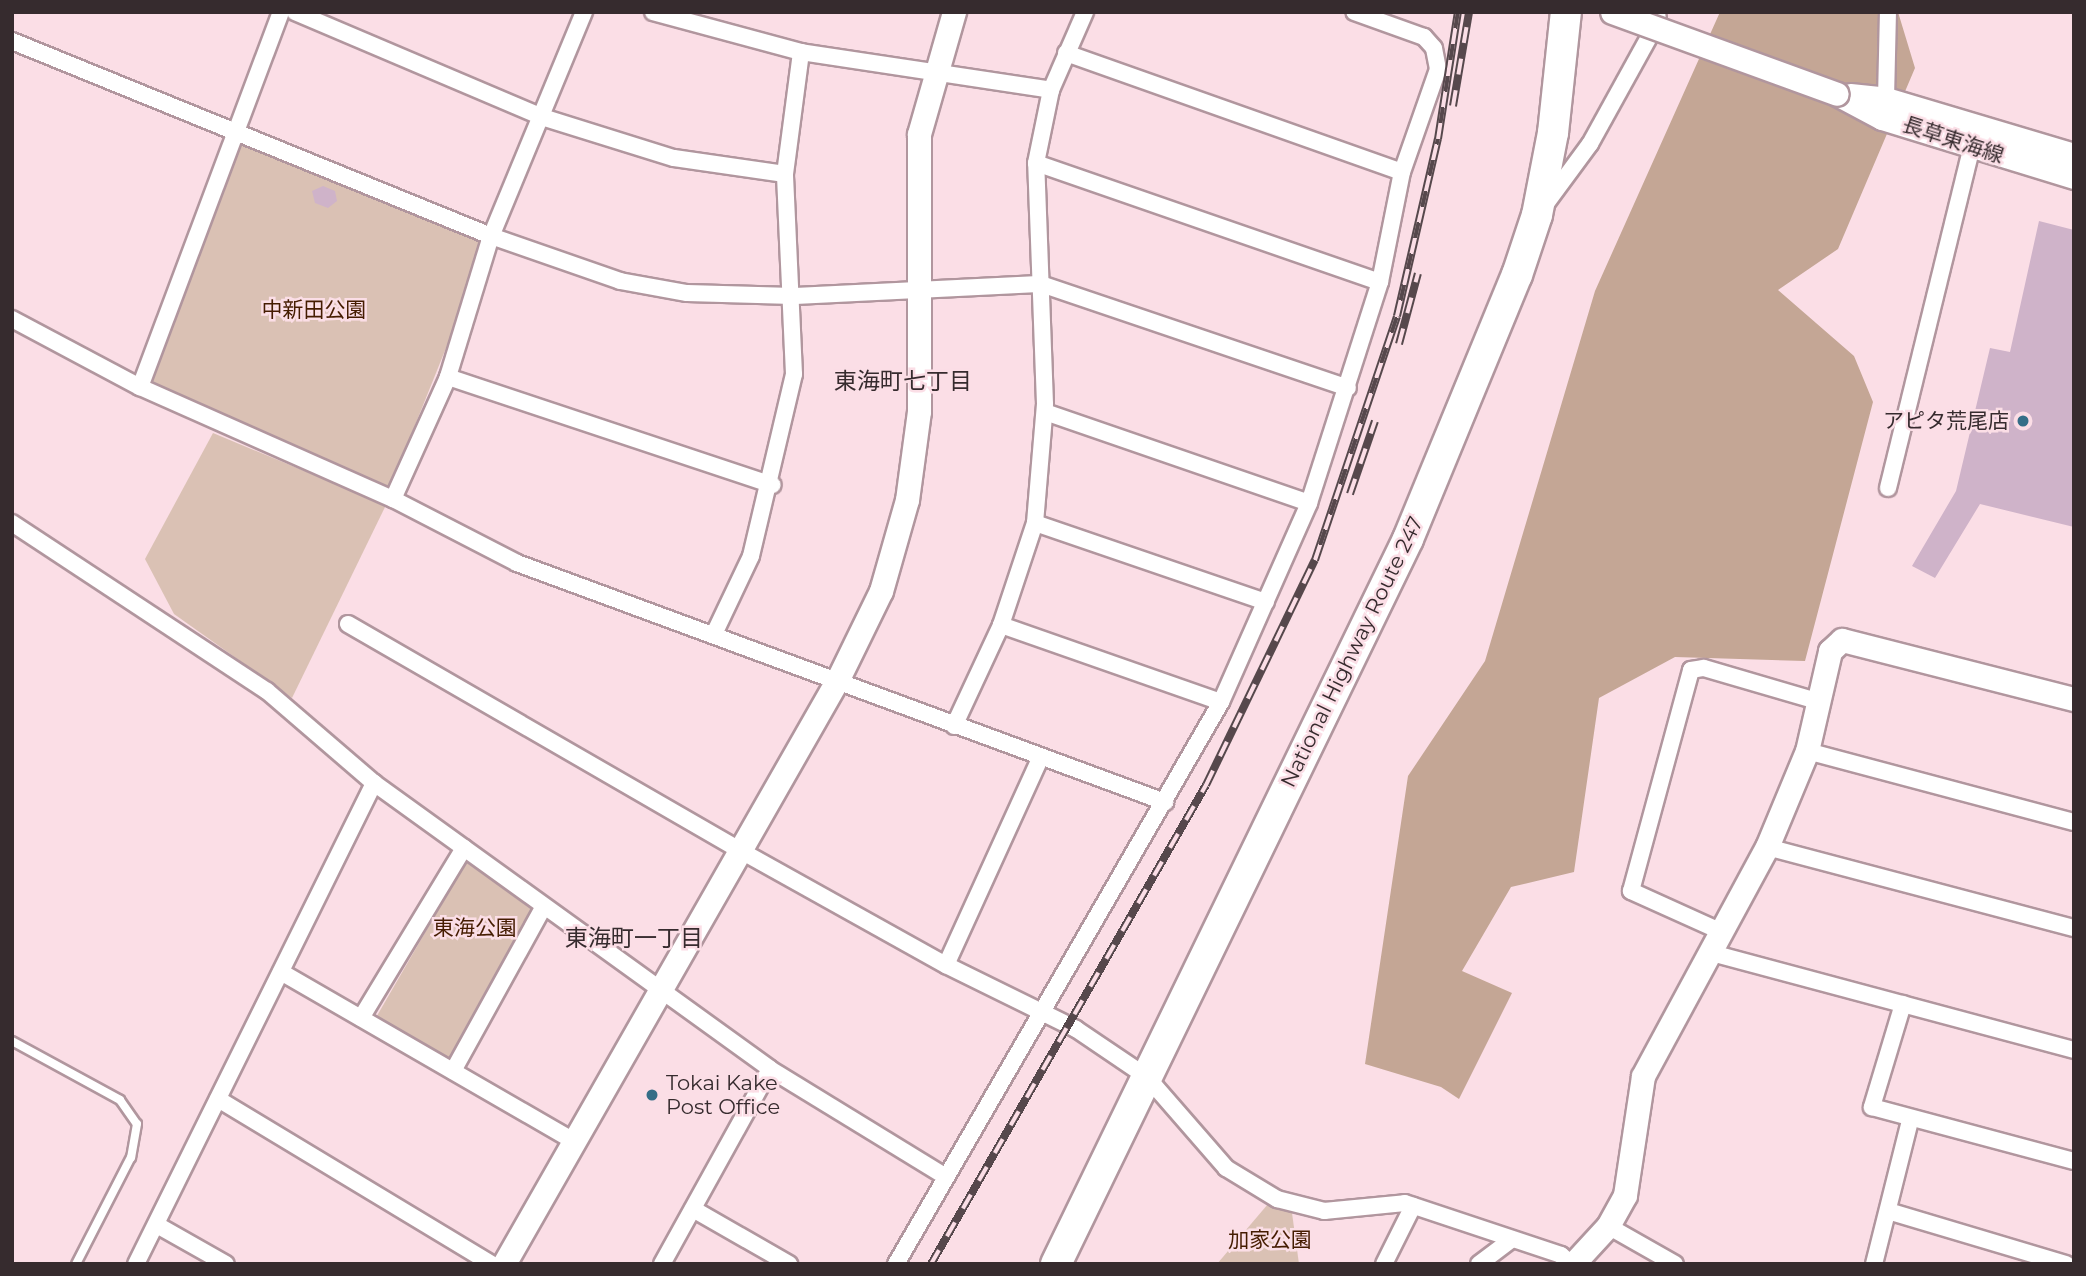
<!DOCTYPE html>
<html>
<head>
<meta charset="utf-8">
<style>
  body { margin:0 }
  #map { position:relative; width:2086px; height:1276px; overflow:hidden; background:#fbdee6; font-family:Montserrat,"Noto Sans JP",sans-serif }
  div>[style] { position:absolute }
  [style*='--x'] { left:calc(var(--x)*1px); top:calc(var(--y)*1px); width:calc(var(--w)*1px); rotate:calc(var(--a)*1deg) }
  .green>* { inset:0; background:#dac1b4; transform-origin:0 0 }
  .forest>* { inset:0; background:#c4a695 }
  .building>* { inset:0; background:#cfb3c9 }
  .roads { filter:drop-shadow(2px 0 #b1969e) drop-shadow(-2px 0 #b1969e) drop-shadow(0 2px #b1969e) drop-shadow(0 -2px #b1969e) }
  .lane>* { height:8px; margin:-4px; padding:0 4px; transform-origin:4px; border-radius:4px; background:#fff }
  .street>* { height:16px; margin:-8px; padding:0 8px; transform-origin:8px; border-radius:8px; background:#fff }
  .secondary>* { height:23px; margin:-11.5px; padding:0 11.5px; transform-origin:11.5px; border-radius:11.5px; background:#fff }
  .highway>* { height:30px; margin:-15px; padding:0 15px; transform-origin:15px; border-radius:15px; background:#fff }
  .rail>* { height:8px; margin-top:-4px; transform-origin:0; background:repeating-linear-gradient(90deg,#fbdee6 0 16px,#56484c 0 32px); box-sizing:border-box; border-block:2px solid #56484c }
  .bridges { filter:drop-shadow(2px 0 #b1969e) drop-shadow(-2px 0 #b1969e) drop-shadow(0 2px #b1969e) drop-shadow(0 -2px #b1969e) }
  .secondary-bridge>* { height:23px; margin:-11.5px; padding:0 11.5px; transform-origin:11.5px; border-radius:11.5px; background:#fff }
  .dots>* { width:19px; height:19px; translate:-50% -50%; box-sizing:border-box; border:4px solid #fbdee6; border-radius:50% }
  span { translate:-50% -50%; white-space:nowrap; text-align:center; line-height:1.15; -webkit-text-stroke:5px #fbdee6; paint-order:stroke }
  .street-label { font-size:21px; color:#362b2e }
  .park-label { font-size:21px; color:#451c01 }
  .poi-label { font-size:21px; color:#362b2e }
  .right { translate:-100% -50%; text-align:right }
  .left { translate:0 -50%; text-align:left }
  .neighbourhood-label { font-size:23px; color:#362b2e }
  .frame { position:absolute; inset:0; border:14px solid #362b2e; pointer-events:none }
</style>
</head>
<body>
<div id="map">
  <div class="green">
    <i style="clip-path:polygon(235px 130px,491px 236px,391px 485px,383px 488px,140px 387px)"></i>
    <i style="clip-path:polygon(213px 433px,386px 505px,292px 698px,174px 614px,145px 559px)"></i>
    <i style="left:467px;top:860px;width:86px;height:182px;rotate:30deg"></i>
    <i style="clip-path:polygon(1268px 1204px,1292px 1213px,1299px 1264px,1217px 1264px)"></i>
  </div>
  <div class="forest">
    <i style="clip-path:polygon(1720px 12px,1898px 12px,1915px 68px,1838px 249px,1778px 290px,1854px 356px,1873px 402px,1805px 661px,1675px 657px,1599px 698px,1574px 872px,1511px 887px,1462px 971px,1512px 993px,1459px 1099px,1441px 1087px,1365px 1064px,1408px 776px,1485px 661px,1595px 291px)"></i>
  </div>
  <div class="building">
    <i style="clip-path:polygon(323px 186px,335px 191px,337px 201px,328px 208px,315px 203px,312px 191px)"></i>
    <i style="clip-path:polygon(2039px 221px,2074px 230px,2074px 527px,1980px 504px,1935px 578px,1912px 566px,1956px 491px,1990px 348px,2010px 352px)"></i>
  </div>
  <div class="roads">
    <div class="lane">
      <i style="--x:12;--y:1041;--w:123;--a:28.6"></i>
      <i style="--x:120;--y:1100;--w:29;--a:55"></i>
      <i style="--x:137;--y:1124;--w:34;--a:100"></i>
      <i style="--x:131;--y:1157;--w:120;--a:117.2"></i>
    </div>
    <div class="street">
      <i style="--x:295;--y:12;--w:268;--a:23"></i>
      <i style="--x:542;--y:117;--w:138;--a:17.3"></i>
      <i style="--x:674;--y:158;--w:112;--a:8.2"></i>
      <i style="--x:584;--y:12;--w:243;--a:112.5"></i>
      <i style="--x:491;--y:236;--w:147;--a:107"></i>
      <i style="--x:448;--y:377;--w:342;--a:18.4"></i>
      <i style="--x:653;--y:12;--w:153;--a:15.1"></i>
      <i style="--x:801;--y:52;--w:253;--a:8.6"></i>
      <i style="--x:12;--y:41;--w:517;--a:22.15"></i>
      <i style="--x:491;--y:236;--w:137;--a:19.2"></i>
      <i style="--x:620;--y:281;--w:68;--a:10.2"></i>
      <i style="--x:687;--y:293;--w:106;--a:1.6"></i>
      <i style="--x:793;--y:296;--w:248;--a:-2.8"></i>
      <i style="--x:1041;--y:284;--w:324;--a:18.7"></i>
      <i style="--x:1066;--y:53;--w:356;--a:19.5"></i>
      <i style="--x:1886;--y:99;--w:87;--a:-88.7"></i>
      <i style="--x:1036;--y:163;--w:364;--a:19.1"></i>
      <i style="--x:1545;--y:205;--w:76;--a:-53.6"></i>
      <i style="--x:1590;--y:144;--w:141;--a:-61.1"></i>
      <i style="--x:1658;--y:21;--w:9;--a:-96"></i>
      <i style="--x:12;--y:319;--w:145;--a:28"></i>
      <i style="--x:140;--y:387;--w:277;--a:23.9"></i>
      <i style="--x:393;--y:499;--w:140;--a:27.3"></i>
      <i style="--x:517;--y:563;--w:691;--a:20.25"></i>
      <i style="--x:140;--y:387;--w:401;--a:-69.4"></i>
      <i style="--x:1045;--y:412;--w:279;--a:19"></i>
      <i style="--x:1888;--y:488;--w:352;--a:-76.2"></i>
      <i style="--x:393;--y:499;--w:134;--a:-65.7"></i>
      <i style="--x:12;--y:523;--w:305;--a:33.4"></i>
      <i style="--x:267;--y:691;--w:141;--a:40.7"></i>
      <i style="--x:374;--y:783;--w:488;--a:35.8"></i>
      <i style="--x:770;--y:1069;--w:203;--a:31.5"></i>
      <i style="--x:1035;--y:523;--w:244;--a:18.9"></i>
      <i style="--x:348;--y:624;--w:454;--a:30"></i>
      <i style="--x:741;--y:851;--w:235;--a:29.1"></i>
      <i style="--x:946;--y:965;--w:145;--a:26.2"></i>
      <i style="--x:1076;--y:1029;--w:86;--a:34.1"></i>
      <i style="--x:1147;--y:1077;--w:121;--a:49"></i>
      <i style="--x:1226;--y:1168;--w:60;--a:31.3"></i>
      <i style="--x:1277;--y:1199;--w:49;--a:14.3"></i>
      <i style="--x:1324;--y:1211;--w:81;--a:-5.6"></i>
      <i style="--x:1405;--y:1203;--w:164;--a:18.4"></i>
      <i style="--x:1561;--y:1255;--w:13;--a:42"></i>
      <i style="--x:1001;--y:625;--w:233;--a:19.3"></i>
      <i style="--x:714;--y:634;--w:86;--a:-64.6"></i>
      <i style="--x:751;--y:556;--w:187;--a:-76.7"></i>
      <i style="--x:794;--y:374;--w:200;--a:-92.6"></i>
      <i style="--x:785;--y:174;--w:123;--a:-82.5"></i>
      <i style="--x:954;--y:726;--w:111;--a:-65"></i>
      <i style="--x:1001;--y:625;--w:108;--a:-71.6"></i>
      <i style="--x:1035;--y:523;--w:119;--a:-85.2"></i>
      <i style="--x:1045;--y:404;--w:241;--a:-92.1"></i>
      <i style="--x:1036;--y:163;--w:75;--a:-78.4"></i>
      <i style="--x:1051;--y:90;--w:85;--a:-66.4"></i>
      <i style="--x:1807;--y:751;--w:276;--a:14.9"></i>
      <i style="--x:1767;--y:847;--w:318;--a:14.8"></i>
      <i style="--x:1722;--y:932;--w:100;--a:-155.7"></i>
      <i style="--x:1631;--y:891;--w:229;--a:-74.8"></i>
      <i style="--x:1691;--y:670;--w:13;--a:-9"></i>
      <i style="--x:1704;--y:668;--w:118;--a:16.3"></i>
      <i style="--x:1712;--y:953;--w:375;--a:15"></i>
      <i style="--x:946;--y:965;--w:229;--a:-65.5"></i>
      <i style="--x:281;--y:972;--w:340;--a:30"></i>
      <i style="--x:1903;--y:1004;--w:108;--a:106.8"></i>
      <i style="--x:1872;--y:1107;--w:209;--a:15"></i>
      <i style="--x:361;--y:1018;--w:199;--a:-58.8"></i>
      <i style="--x:453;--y:1071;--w:188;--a:-61.1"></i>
      <i style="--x:218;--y:1099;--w:319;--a:31.1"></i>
      <i style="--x:693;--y:1209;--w:111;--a:29.8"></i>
      <i style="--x:1888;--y:1211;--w:186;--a:16.6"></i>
      <i style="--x:157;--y:1225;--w:79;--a:29.5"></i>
      <i style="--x:1608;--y:1226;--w:77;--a:29.6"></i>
      <i style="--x:136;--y:1264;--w:537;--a:-63.67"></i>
      <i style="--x:662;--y:1264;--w:223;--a:-61"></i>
      <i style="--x:896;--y:1264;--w:649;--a:-59.96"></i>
      <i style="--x:1221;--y:702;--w:218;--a:-66.1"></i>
      <i style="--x:1309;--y:503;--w:232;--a:-72.2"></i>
      <i style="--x:1380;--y:282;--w:112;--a:-78.7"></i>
      <i style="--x:1402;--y:172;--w:109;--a:-70.7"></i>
      <i style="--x:1438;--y:69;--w:21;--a:-101"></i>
      <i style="--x:1434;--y:48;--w:15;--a:-132"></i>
      <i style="--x:1424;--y:37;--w:74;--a:-160.3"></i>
      <i style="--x:1384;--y:1264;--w:65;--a:-63.4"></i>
      <i style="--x:1479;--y:1264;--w:41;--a:-37.1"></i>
      <i style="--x:1874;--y:1264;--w:147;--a:-75.9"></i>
    </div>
    <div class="secondary">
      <i style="--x:1837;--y:94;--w:51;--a:28.1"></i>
      <i style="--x:1882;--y:118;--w:201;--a:17.1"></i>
      <i style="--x:1850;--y:95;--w:36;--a:6"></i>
      <i style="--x:1886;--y:99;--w:196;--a:16.6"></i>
      <i style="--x:504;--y:1264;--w:674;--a:-60.28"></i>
      <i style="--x:838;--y:679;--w:98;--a:-64"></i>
      <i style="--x:881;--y:591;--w:95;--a:-74.1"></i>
      <i style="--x:907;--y:500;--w:90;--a:-82.3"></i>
      <i style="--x:919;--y:411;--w:277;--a:-90"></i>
      <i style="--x:919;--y:134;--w:127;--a:-74"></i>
      <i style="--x:1573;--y:1264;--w:52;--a:-47.4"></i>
      <i style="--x:1608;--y:1226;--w:35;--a:-61"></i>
      <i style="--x:1625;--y:1195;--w:120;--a:-81.4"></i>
      <i style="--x:1643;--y:1076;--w:260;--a:-61.6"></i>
      <i style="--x:1767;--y:847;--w:104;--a:-67.4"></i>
      <i style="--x:1807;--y:751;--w:103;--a:-77"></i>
      <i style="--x:1830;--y:651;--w:16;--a:-43"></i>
      <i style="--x:1842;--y:640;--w:239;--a:14.3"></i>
    </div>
    <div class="highway">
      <i style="--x:1056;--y:1264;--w:806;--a:-64.1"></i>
      <i style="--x:1408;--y:539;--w:286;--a:-67.6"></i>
      <i style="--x:1517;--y:275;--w:63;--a:-71.6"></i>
      <i style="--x:1537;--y:215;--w:84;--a:-79"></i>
      <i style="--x:1553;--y:133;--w:122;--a:-83.9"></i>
    </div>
  </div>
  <div class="rail">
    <i style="--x:1453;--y:106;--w:95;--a:-80.3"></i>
    <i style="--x:1399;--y:344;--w:73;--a:-75"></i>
    <i style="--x:1350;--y:494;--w:77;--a:-71.1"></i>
    <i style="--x:931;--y:1264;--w:552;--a:-60.14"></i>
    <i style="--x:1206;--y:785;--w:250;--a:-64.2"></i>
    <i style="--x:1315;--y:560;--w:257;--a:-71.4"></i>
    <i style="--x:1397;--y:316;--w:182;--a:-77"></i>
    <i style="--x:1438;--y:139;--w:129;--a:-81.1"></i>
  </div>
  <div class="bridges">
    <div class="secondary-bridge">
      <i style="--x:1612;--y:12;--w:239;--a:20"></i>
    </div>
  </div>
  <div class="dots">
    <i style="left:2023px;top:421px;background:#356e87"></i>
    <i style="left:652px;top:1095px;background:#356e87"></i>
  </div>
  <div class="street-label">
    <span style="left:1953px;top:140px;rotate:18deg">長草東海線</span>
    <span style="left:1352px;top:652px;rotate:-64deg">National Highway Route 247</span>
  </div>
  <div class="park-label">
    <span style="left:314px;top:310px">中新田公園</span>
    <span style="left:475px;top:928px">東海公園</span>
    <span style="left:1270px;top:1240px">加家公園</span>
  </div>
  <div class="poi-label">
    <span class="right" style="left:2009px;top:421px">アピタ荒尾店</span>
    <span class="left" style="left:666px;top:1095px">Tokai Kake<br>Post Office</span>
  </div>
  <div class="neighbourhood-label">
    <span style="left:903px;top:381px">東海町七丁目</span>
    <span style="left:634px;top:938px">東海町一丁目</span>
  </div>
  <div class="frame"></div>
</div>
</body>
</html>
